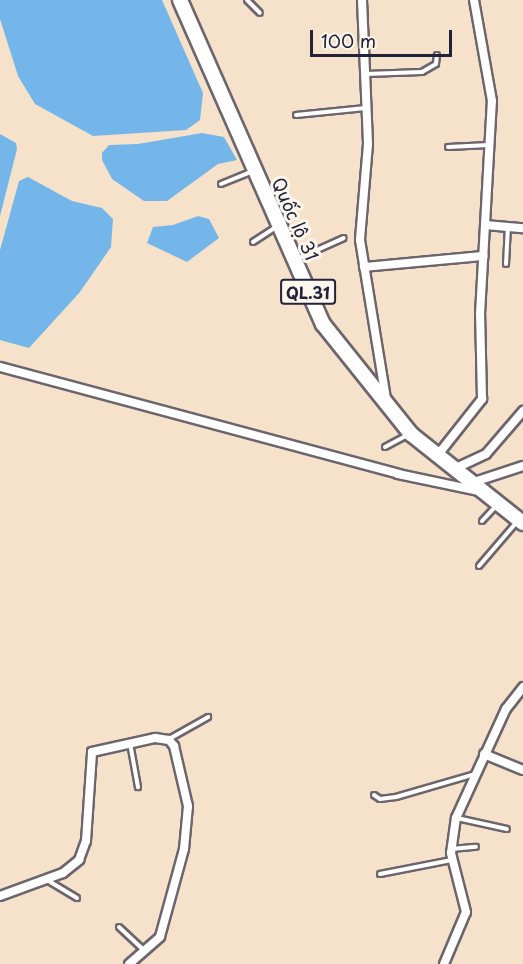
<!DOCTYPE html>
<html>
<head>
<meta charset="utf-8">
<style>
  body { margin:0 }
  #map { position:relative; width:523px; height:964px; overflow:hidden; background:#f6e2ca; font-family:"Playpen Sans",sans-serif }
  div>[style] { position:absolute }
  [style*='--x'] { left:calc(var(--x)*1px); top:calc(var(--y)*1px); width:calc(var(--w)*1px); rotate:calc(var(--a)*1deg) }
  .water>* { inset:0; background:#74b6e9 }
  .roads { filter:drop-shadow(2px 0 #6c656d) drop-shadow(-2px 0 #6c656d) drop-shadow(0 2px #6c656d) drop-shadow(0 -2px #6c656d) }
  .service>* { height:4px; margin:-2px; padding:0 2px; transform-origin:2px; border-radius:2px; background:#fff }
  .minor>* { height:8px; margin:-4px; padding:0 4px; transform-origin:4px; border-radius:4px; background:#fff }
  .trunk>* { height:14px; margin:-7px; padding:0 7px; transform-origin:7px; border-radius:7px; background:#fff }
  span { translate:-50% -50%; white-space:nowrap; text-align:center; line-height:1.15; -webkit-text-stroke:6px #fbf7ec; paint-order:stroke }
  .shield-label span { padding:2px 4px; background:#fbf7ec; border:2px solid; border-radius:4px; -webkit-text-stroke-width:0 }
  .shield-label { font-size:16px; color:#22223b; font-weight:700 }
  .street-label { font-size:18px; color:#22223b }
  .scale { position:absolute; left:310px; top:30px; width:142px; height:27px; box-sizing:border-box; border:3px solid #22223b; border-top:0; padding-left:8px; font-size:18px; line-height:21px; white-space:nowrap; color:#22223b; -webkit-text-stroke:4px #fbf7ec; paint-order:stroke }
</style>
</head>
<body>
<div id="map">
  <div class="water">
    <i style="clip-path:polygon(0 0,162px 0,203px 93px,200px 120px,186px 130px,93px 136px,35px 104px,18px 76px,0 19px)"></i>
    <i style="clip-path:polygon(202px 133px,224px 137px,237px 160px,218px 164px,167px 201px,144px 201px,112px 179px,102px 160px,102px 153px,109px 145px,138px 144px)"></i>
    <i style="clip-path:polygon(0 134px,16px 143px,17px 149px,0 216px)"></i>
    <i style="clip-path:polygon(28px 177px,72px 201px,102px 208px,113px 219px,111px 247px,80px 292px,29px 348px,0 340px,0 250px,19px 181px)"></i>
    <i style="clip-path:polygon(198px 216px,209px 219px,219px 238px,187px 262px,147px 243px,153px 227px,173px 225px)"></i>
  </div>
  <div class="roads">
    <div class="service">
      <i style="--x:247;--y:0;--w:18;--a:45"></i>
      <i style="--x:366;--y:74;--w:56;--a:-2"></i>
      <i style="--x:422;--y:72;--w:16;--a:-30"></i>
      <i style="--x:436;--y:64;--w:9;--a:-84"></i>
      <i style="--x:296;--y:115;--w:70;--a:-5.7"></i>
      <i style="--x:448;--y:147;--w:41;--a:-2.8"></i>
      <i style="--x:221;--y:184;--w:35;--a:-22"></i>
      <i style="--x:253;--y:242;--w:30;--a:-33"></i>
      <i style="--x:297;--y:259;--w:51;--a:-24.1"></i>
      <i style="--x:506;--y:264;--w:36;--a:-87"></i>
      <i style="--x:385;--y:447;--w:26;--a:-28"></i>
      <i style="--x:482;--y:521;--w:21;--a:-47"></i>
      <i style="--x:479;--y:566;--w:57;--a:-49.3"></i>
      <i style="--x:169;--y:739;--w:45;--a:-29.4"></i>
      <i style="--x:130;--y:743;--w:45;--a:79.7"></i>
      <i style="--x:374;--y:795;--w:7;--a:34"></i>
      <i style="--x:380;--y:799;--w:16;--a:-7"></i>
      <i style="--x:396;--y:797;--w:82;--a:-16.2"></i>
      <i style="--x:457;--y:818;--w:51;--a:12.4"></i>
      <i style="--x:451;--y:849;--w:25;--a:-5"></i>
      <i style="--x:380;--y:874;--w:73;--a:-11"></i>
      <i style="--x:47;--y:880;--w:35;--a:31"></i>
      <i style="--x:119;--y:927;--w:33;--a:43"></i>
    </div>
    <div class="minor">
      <i style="--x:362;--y:0;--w:144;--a:87.6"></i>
      <i style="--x:368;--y:144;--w:96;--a:94.8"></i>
      <i style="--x:360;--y:240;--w:161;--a:80.7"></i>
      <i style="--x:485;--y:225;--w:38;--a:5"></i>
      <i style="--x:364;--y:267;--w:120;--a:-5.3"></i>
      <i style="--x:0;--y:367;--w:412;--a:15"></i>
      <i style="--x:398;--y:474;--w:83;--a:11.9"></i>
      <i style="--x:437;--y:456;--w:73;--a:-51.7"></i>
      <i style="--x:482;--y:399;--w:85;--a:-91.3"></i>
      <i style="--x:480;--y:314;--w:213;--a:-86.8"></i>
      <i style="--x:492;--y:101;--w:103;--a:-100.1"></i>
      <i style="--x:454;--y:469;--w:35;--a:-25"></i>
      <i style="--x:486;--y:454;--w:57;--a:-49.3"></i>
      <i style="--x:471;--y:483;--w:55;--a:-18.1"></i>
      <i style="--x:484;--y:754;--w:42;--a:22.3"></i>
      <i style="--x:0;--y:896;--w:67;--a:-20.1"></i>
      <i style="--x:63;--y:873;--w:21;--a:-39"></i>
      <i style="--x:79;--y:860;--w:20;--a:-70"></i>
      <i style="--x:86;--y:841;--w:89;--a:-86.1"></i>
      <i style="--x:92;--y:752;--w:65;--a:-12.5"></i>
      <i style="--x:155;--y:738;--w:14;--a:8"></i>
      <i style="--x:169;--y:740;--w:8;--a:50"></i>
      <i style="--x:174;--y:746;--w:62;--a:76.9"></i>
      <i style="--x:188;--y:806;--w:43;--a:95.3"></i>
      <i style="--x:184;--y:849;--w:91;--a:105.3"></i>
      <i style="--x:160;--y:937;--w:41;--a:138.9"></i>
      <i style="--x:444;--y:964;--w:56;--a:-67.1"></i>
      <i style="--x:466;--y:912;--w:61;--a:-104.3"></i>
      <i style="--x:451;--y:853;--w:35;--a:-82"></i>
      <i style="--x:456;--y:818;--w:120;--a:-65.4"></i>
      <i style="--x:506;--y:709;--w:28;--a:-52"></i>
    </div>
    <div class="trunk">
      <i style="--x:180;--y:0;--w:354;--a:66.2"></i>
      <i style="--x:323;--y:324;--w:141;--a:51.3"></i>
      <i style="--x:411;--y:434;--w:143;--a:38.5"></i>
    </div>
  </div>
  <div class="shield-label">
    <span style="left:308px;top:292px">QL.31</span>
  </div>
  <div class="street-label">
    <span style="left:295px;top:219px;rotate:66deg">Quốc lộ 31</span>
  </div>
  <div class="scale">100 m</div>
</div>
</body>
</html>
